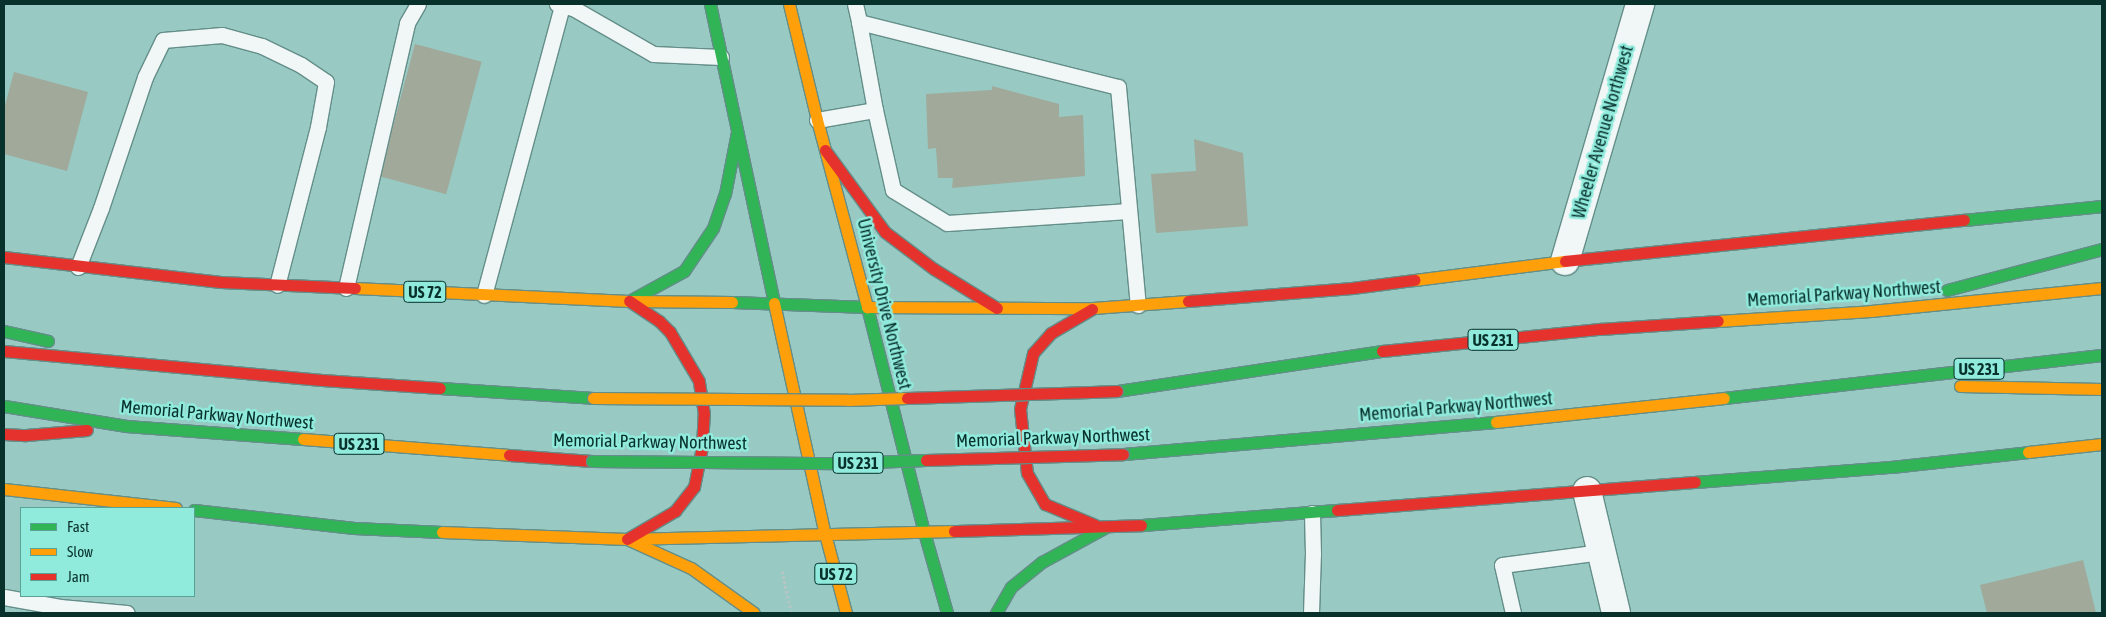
<!DOCTYPE html>
<html>
<head>
<meta charset="utf-8">
<style>
  body { margin:0 }
  #map { position:relative; width:2106px; height:617px; overflow:hidden; background:#98c9c2; font-family:"Asap Condensed",sans-serif }
  div>[style] { position:absolute }
  [style*='--x'] { left:calc(var(--x)*1px); top:calc(var(--y)*1px); width:calc(var(--w)*1px); rotate:calc(var(--a)*1deg) }
  .building>* { inset:0; background:#a0a99a; transform-origin:0 0 }
  .path>* { height:3px; margin-top:-1.5px; transform-origin:0; background:repeating-linear-gradient(90deg,#b7c6c4 0 2.5px,transparent 0 5px) }
  .roads { filter:drop-shadow(1px 0 #648e89) drop-shadow(-1px 0 #648e89) drop-shadow(0 1px #648e89) drop-shadow(0 -1px #648e89) }
  .lane>* { height:15px; margin:-7.5px; padding:0 7.5px; transform-origin:7.5px; border-radius:7.5px; background:#f0f7f6 }
  .street>* { height:28px; margin:-14px; padding:0 14px; transform-origin:14px; border-radius:14px; background:#f0f7f6 }
  .fast>* { height:11px; margin:-5.5px; padding:0 5.5px; transform-origin:5.5px; border-radius:5.5px; background:#30b455 }
  .slow>* { height:11px; margin:-5.5px; padding:0 5.5px; transform-origin:5.5px; border-radius:5.5px; background:#ff9f0a }
  .jam>* { height:11px; margin:-5.5px; padding:0 5.5px; transform-origin:5.5px; border-radius:5.5px; background:#e5322d }
  .bridges { filter:drop-shadow(1px 0 #648e89) drop-shadow(-1px 0 #648e89) drop-shadow(0 1px #648e89) drop-shadow(0 -1px #648e89) }
  .fast-bridge>* { height:11px; margin:-5.5px; padding:0 5.5px; transform-origin:5.5px; border-radius:5.5px; background:#30b455 }
  .slow-bridge>* { height:11px; margin:-5.5px; padding:0 5.5px; transform-origin:5.5px; border-radius:5.5px; background:#ff9f0a }
  .jam-bridge>* { height:11px; margin:-5.5px; padding:0 5.5px; transform-origin:5.5px; border-radius:5.5px; background:#e5322d }
  span { translate:-50% -50%; white-space:nowrap; text-align:center; line-height:1.15; -webkit-text-stroke:5px #90ebdd; paint-order:stroke }
  .shield-label span { padding:1px 4px; background:#90ebdd; border:1px solid; border-radius:4px; -webkit-text-stroke-width:0 }
  .shield-label { font-size:16px; color:#08312c; font-weight:700 }
  .street-label { font-size:18px; color:#08312c }
  .frame { position:absolute; inset:0; border:5px solid #08312c; pointer-events:none }
  .legend { position:absolute; left:20px; top:507px; width:175px; height:90px; box-sizing:border-box; background:#90ebdd; border:1px solid #5aa196; margin:0; padding:6px 9px; list-style:none; font-size:15px; color:#08312c }
  .legend li { display:flex; align-items:center; gap:10px; height:25px }
  .legend b { width:25px; border:1px solid #5aa196 }
</style>
</head>
<body>
<div id="map">
  <div class="building">
    <i style="left:415px;top:44px;width:69px;height:137px;rotate:15deg"></i>
    <i style="clip-path:polygon(14px 72px,88px 92px,67px 171px,4px 154px,4px 109px)"></i>
    <i style="clip-path:polygon(992px 86px,1059px 104px,1059px 117px,1083px 115px,1085px 176px,952px 188px,953px 178px,938px 178px,936px 148px,928px 149px,926px 94px,992px 90px)"></i>
    <i style="clip-path:polygon(1194px 139px,1243px 153px,1248px 226px,1156px 233px,1151px 174px,1196px 171px)"></i>
    <i style="clip-path:polygon(2083px 560px,2096px 613px,1987px 613px,1980px 585px)"></i>
  </div>
  <div class="path">
    <i style="--x:782;--y:571;--w:41;--a:77.3"></i>
  </div>
  <div class="roads">
    <div class="lane">
      <i style="--x:557;--y:4;--w:16;--a:14"></i>
      <i style="--x:573;--y:8;--w:92;--a:29.9"></i>
      <i style="--x:653;--y:54;--w:68;--a:2.5"></i>
      <i style="--x:855;--y:4;--w:18;--a:77"></i>
      <i style="--x:859;--y:22;--w:267;--a:14.1"></i>
      <i style="--x:1118;--y:87;--w:219;--a:84.8"></i>
      <i style="--x:859;--y:22;--w:89;--a:79.7"></i>
      <i style="--x:875;--y:110;--w:82;--a:77.3"></i>
      <i style="--x:893;--y:190;--w:63;--a:31.4"></i>
      <i style="--x:947;--y:223;--w:182;--a:-3.8"></i>
      <i style="--x:817;--y:120;--w:59;--a:-9.8"></i>
      <i style="--x:78;--y:267;--w:63;--a:-68.7"></i>
      <i style="--x:101;--y:208;--w:138;--a:-71.4"></i>
      <i style="--x:145;--y:77;--w:41;--a:-64.1"></i>
      <i style="--x:163;--y:40;--w:59;--a:-4.8"></i>
      <i style="--x:222;--y:35;--w:41;--a:15.4"></i>
      <i style="--x:262;--y:46;--w:43;--a:26"></i>
      <i style="--x:301;--y:65;--w:30;--a:34"></i>
      <i style="--x:326;--y:82;--w:46;--a:100.1"></i>
      <i style="--x:318;--y:127;--w:163;--a:104.5"></i>
      <i style="--x:346;--y:288;--w:272;--a:-77"></i>
      <i style="--x:407;--y:23;--w:22;--a:-60"></i>
      <i style="--x:484;--y:295;--w:300;--a:-74.9"></i>
      <i style="--x:4;--y:597;--w:57;--a:10.1"></i>
      <i style="--x:60;--y:607;--w:67;--a:5.1"></i>
      <i style="--x:1311;--y:613;--w:59;--a:-88.1"></i>
      <i style="--x:1313;--y:554;--w:41;--a:-91.4"></i>
      <i style="--x:1513;--y:613;--w:49;--a:-102.9"></i>
      <i style="--x:1502;--y:565;--w:100;--a:-7.5"></i>
    </div>
    <div class="street">
      <i style="--x:1565;--y:261;--w:268;--a:-73.7"></i>
      <i style="--x:1587;--y:491;--w:125;--a:76.6"></i>
    </div>
    <div class="fast">
      <i style="--x:710;--y:4;--w:306;--a:77.9"></i>
      <i style="--x:1964;--y:220;--w:139;--a:-5.8"></i>
      <i style="--x:1947;--y:290;--w:160;--a:-14.8"></i>
      <i style="--x:631;--y:300;--w:60;--a:-28.7"></i>
      <i style="--x:684;--y:271;--w:52;--a:-56"></i>
      <i style="--x:713;--y:228;--w:36;--a:-71"></i>
      <i style="--x:725;--y:194;--w:63;--a:-79"></i>
      <i style="--x:732;--y:302;--w:135;--a:2.1"></i>
      <i style="--x:867;--y:307;--w:232;--a:75.8"></i>
      <i style="--x:924;--y:532;--w:84;--a:74.1"></i>
      <i style="--x:4;--y:331;--w:45;--a:12.8"></i>
      <i style="--x:440;--y:388;--w:153;--a:3.7"></i>
      <i style="--x:1117;--y:391;--w:268;--a:-8.6"></i>
      <i style="--x:1724;--y:398;--w:380;--a:-6.5"></i>
      <i style="--x:4;--y:406;--w:124;--a:9.3"></i>
      <i style="--x:126;--y:426;--w:177;--a:4.2"></i>
      <i style="--x:1123;--y:454;--w:374;--a:-4.9"></i>
      <i style="--x:1695;--y:482;--w:197;--a:-4.4"></i>
      <i style="--x:1891;--y:467;--w:138;--a:-6.2"></i>
      <i style="--x:194;--y:510;--w:161;--a:6.4"></i>
      <i style="--x:354;--y:528;--w:88;--a:2.6"></i>
      <i style="--x:1141;--y:525;--w:197;--a:-4.4"></i>
      <i style="--x:996;--y:613;--w:30;--a:-60"></i>
      <i style="--x:1011;--y:587;--w:40;--a:-39"></i>
      <i style="--x:1042;--y:562;--w:71;--a:-28.7"></i>
    </div>
    <div class="slow">
      <i style="--x:789;--y:4;--w:119;--a:76.4"></i>
      <i style="--x:817;--y:120;--w:194;--a:75"></i>
      <i style="--x:1414;--y:280;--w:152;--a:-7.2"></i>
      <i style="--x:355;--y:288;--w:274;--a:2.7"></i>
      <i style="--x:629;--y:301;--w:103;--a:0.6"></i>
      <i style="--x:774;--y:303;--w:237;--a:77.6"></i>
      <i style="--x:825;--y:534;--w:82;--a:75.1"></i>
      <i style="--x:867;--y:307;--w:226;--a:0.3"></i>
      <i style="--x:1093;--y:308;--w:95;--a:-4.2"></i>
      <i style="--x:1718;--y:321;--w:153;--a:-3.7"></i>
      <i style="--x:1871;--y:311;--w:232;--a:-5.7"></i>
      <i style="--x:1960;--y:386;--w:142;--a:1.2"></i>
      <i style="--x:1496;--y:422;--w:229;--a:-6"></i>
      <i style="--x:303;--y:439;--w:207;--a:4.4"></i>
      <i style="--x:2028;--y:452;--w:74;--a:-6.2"></i>
      <i style="--x:4;--y:489;--w:173;--a:6.3"></i>
      <i style="--x:442;--y:532;--w:185;--a:2.2"></i>
      <i style="--x:627;--y:539;--w:70;--a:24.4"></i>
      <i style="--x:691;--y:568;--w:77;--a:35.5"></i>
      <i style="--x:627;--y:539;--w:327;--a:-1.4"></i>
    </div>
    <div class="jam">
      <i style="--x:825;--y:150;--w:102;--a:53.8"></i>
      <i style="--x:885;--y:232;--w:61;--a:37.1"></i>
      <i style="--x:934;--y:269;--w:74;--a:31.8"></i>
      <i style="--x:4;--y:257;--w:218;--a:6.6"></i>
      <i style="--x:221;--y:282;--w:134;--a:2.6"></i>
      <i style="--x:1565;--y:261;--w:401;--a:-5.9"></i>
      <i style="--x:1188;--y:301;--w:165;--a:-4.5"></i>
      <i style="--x:1352;--y:288;--w:63;--a:-7.4"></i>
      <i style="--x:1092;--y:309;--w:48;--a:149.7"></i>
      <i style="--x:1051;--y:333;--w:27;--a:132"></i>
      <i style="--x:1033;--y:353;--w:57;--a:103.1"></i>
      <i style="--x:1020;--y:409;--w:64;--a:83.8"></i>
      <i style="--x:1027;--y:473;--w:36;--a:60"></i>
      <i style="--x:1045;--y:504;--w:54;--a:22.8"></i>
      <i style="--x:4;--y:351;--w:319;--a:5.2"></i>
      <i style="--x:322;--y:380;--w:118;--a:3.9"></i>
      <i style="--x:1382;--y:351;--w:219;--a:-5.8"></i>
      <i style="--x:1600;--y:329;--w:118;--a:-3.9"></i>
      <i style="--x:4;--y:434;--w:22;--a:3"></i>
      <i style="--x:26;--y:435;--w:61;--a:-4.7"></i>
      <i style="--x:509;--y:455;--w:83;--a:4.1"></i>
      <i style="--x:1337;--y:510;--w:359;--a:-4.5"></i>
      <i style="--x:954;--y:531;--w:187;--a:-1.8"></i>
      <i style="--x:627;--y:539;--w:56;--a:-30.3"></i>
      <i style="--x:675;--y:511;--w:31;--a:-52"></i>
      <i style="--x:694;--y:487;--w:41;--a:-78.7"></i>
      <i style="--x:702;--y:447;--w:33;--a:-87"></i>
      <i style="--x:704;--y:414;--w:33;--a:-99"></i>
      <i style="--x:699;--y:381;--w:57;--a:-120.6"></i>
      <i style="--x:670;--y:332;--w:16;--a:-135"></i>
      <i style="--x:659;--y:321;--w:36;--a:-146"></i>
    </div>
  </div>
  <div class="bridges">
    <div class="fast-bridge">
      <i style="--x:592;--y:461;--w:250;--a:0.5"></i>
      <i style="--x:842;--y:463;--w:84;--a:-2"></i>
    </div>
    <div class="slow-bridge">
      <i style="--x:593;--y:398;--w:255;--a:0.4"></i>
      <i style="--x:848;--y:400;--w:59;--a:-1.9"></i>
    </div>
    <div class="jam-bridge">
      <i style="--x:907;--y:398;--w:210;--a:-1.9"></i>
      <i style="--x:926;--y:460;--w:197;--a:-1.7"></i>
    </div>
  </div>
  <div class="shield-label">
    <span style="left:425px;top:292px">US 72</span>
    <span style="left:1493px;top:340px">US 231</span>
    <span style="left:1979px;top:369px">US 231</span>
    <span style="left:359px;top:444px">US 231</span>
    <span style="left:858px;top:463px">US 231</span>
    <span style="left:836px;top:574px">US 72</span>
  </div>
  <div class="street-label">
    <span style="left:1603px;top:132px;rotate:-74deg">Wheeler Avenue Northwest</span>
    <span style="left:1844px;top:294px;rotate:-4deg">Memorial Parkway Northwest</span>
    <span style="left:884px;top:304px;rotate:76deg">University Drive Northwest</span>
    <span style="left:1456px;top:407px;rotate:-5deg">Memorial Parkway Northwest</span>
    <span style="left:217px;top:415px;rotate:5deg">Memorial Parkway Northwest</span>
    <span style="left:1053px;top:438px;rotate:-2deg">Memorial Parkway Northwest</span>
    <span style="left:650px;top:442px;rotate:1deg">Memorial Parkway Northwest</span>
  </div>
  <div class="frame"></div>
  <ul class="legend">
  <li><b style="height:6px;background:#30b455"></b>Fast</li>
  <li><b style="height:6px;background:#ff9f0a"></b>Slow</li>
  <li><b style="height:6px;background:#e5322d"></b>Jam</li>
  </ul>
</div>
</body>
</html>
